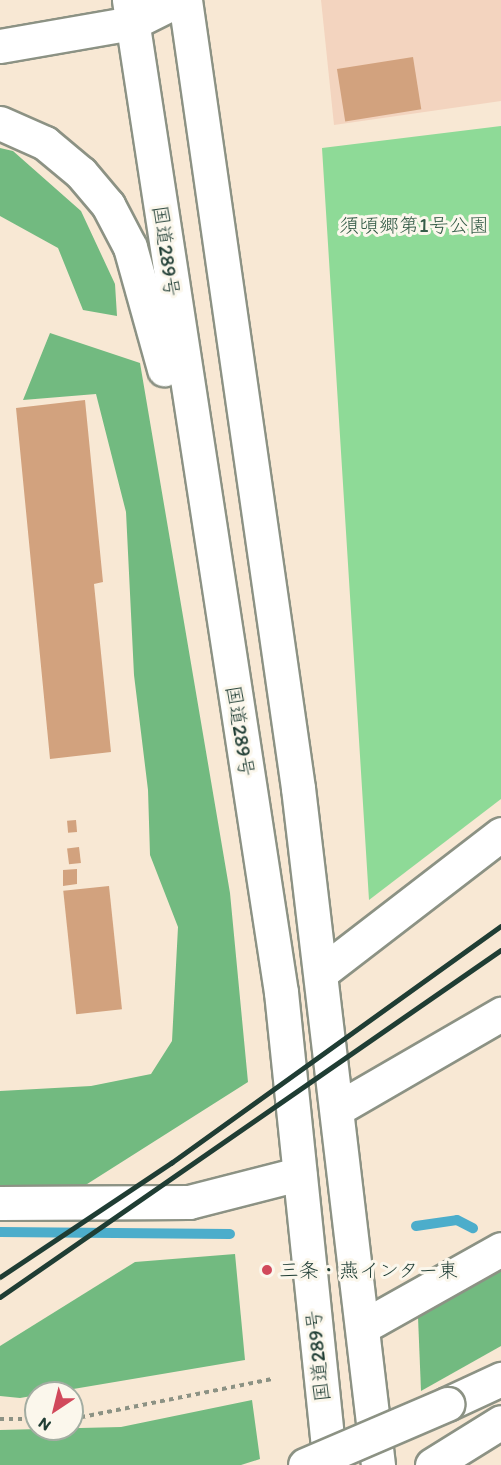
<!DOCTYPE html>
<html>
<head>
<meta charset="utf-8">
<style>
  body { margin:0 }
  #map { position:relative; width:501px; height:1465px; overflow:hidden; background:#f8e8d4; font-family:Itim,"Klee One",sans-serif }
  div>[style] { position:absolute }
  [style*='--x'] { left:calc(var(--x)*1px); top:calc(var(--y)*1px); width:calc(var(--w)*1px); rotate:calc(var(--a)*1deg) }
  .built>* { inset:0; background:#f3d4bf }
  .green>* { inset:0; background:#8eda97 }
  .forest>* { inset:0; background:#72ba80 }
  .stream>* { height:10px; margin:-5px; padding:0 5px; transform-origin:5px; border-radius:5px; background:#4cadcb }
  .building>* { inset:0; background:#d2a27e; transform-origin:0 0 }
  .path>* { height:4px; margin-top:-2px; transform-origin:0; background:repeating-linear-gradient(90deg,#8c9284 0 4.5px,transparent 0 9px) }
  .roads { filter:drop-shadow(2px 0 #8c9284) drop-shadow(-2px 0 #8c9284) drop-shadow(0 2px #8c9284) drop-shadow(0 -2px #8c9284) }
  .minor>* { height:33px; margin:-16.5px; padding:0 16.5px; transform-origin:16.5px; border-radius:16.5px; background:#fff }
  .highway>* { height:33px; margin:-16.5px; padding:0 16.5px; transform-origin:16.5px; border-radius:16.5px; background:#fff }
  .rail>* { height:4.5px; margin:-2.25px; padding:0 2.25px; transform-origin:2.25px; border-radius:2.25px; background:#1f3d34 }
  .bridges { filter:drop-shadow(2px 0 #8c9284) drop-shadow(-2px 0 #8c9284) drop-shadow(0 2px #8c9284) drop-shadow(0 -2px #8c9284) }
  .highway-bridge>* { height:33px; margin:-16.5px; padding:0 16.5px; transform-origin:16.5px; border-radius:16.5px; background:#fff }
  .dots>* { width:16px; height:16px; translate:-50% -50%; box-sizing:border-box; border:3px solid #fbf7ec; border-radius:50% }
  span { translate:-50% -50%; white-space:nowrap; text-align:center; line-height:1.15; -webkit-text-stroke:6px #fbf7ec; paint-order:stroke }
  .park-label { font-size:20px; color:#355c48 }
  .street-label { font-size:20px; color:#1f3d34 }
  .poi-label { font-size:20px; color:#1f3d34 }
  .left { translate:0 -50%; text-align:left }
  .north { position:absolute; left:24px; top:1381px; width:60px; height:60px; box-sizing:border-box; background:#fbf7ec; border:2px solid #a3ada2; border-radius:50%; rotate:215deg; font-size:16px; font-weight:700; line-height:24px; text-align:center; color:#1f3d34 }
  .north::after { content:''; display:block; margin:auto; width:21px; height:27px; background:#d1495b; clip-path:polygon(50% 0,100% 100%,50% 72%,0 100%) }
</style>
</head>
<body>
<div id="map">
  <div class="built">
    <i style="clip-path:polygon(321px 0,501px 0,501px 101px,334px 125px)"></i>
  </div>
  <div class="green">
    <i style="clip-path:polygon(501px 126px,501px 799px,369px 900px,322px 148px)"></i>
  </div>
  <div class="forest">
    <i style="clip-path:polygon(0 148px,13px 151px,81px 211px,115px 284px,117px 316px,83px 310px,58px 248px,0 216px)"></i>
    <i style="clip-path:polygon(50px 333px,140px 363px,230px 893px,248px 1082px,84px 1186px,0 1186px,0 1091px,91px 1086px,151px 1074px,172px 1041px,178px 927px,150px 855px,148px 790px,134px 675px,126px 512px,96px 394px,23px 400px)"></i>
    <i style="clip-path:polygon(235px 1254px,245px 1360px,20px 1398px,0 1396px,0 1346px,135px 1262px)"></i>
    <i style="clip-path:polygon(501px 1265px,501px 1346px,421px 1391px,418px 1317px,428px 1296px)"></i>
    <i style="clip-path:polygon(252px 1400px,260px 1459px,241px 1465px,0 1465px,0 1430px,121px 1427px)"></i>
  </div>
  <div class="stream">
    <i style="--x:416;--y:1226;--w:41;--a:-8.3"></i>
    <i style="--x:457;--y:1220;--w:18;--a:27"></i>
    <i style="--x:0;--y:1232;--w:230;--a:0.5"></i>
  </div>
  <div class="building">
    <i style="left:413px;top:57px;width:53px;height:77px;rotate:81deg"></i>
    <i style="clip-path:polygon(85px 400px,103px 582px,94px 584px,111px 752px,50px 759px,16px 408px)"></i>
    <i style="left:76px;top:820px;width:12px;height:9px;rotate:85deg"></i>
    <i style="left:79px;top:847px;width:16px;height:12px;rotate:83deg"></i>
    <i style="clip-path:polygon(77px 869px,77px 884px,63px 886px,63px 870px)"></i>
    <i style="left:109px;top:886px;width:124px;height:46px;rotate:84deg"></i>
  </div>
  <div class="path">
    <i style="--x:0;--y:1419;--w:36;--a:0"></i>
    <i style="--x:72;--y:1419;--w:204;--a:-11.3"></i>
  </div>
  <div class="roads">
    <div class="minor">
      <i style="--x:322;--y:972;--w:226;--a:-37.6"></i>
      <i style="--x:337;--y:1109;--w:190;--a:-30.1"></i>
      <i style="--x:0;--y:1203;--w:189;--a:-0.3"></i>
      <i style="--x:189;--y:1202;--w:114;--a:-14.3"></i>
      <i style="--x:364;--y:1326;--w:157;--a:-29.3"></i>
    </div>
    <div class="highway">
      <i style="--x:129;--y:0;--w:1004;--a:81.29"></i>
      <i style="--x:281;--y:992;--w:476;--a:84.1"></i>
      <i style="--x:185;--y:0;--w:796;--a:81.84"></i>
      <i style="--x:298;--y:788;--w:682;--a:83.26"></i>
      <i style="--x:0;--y:46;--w:134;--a:-9.9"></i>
      <i style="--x:132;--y:23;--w:51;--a:-26.6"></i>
      <i style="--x:0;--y:123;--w:49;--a:24"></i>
      <i style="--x:45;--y:143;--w:47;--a:39.8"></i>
      <i style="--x:81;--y:173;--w:42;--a:49.8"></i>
      <i style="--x:108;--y:205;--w:47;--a:62.4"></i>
      <i style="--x:130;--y:247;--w:127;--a:74.4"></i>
      <i style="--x:447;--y:1404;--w:60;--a:-24.8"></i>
      <i style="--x:432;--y:1465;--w:81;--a:-31.9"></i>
    </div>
  </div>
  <div class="rail">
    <i style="--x:0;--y:1277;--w:206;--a:-33.7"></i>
    <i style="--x:171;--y:1163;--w:406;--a:-35.7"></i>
    <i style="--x:0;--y:1297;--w:609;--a:-34.71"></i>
  </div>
  <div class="bridges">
    <div class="highway-bridge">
      <i style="--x:305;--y:1465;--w:155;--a:-23.2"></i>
    </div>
  </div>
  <div class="dots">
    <i style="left:267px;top:1270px;background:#d1495b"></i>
  </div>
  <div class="park-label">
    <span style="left:414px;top:225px">須頃郷第1号公園</span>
  </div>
  <div class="street-label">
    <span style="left:166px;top:251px;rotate:82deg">国道289号</span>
    <span style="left:240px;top:731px;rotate:81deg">国道289号</span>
    <span style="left:318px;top:1356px;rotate:-96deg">国道289号</span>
  </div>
  <div class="poi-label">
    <span class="left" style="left:279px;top:1270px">三条・燕インター東</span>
  </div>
  <div class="north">N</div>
</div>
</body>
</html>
